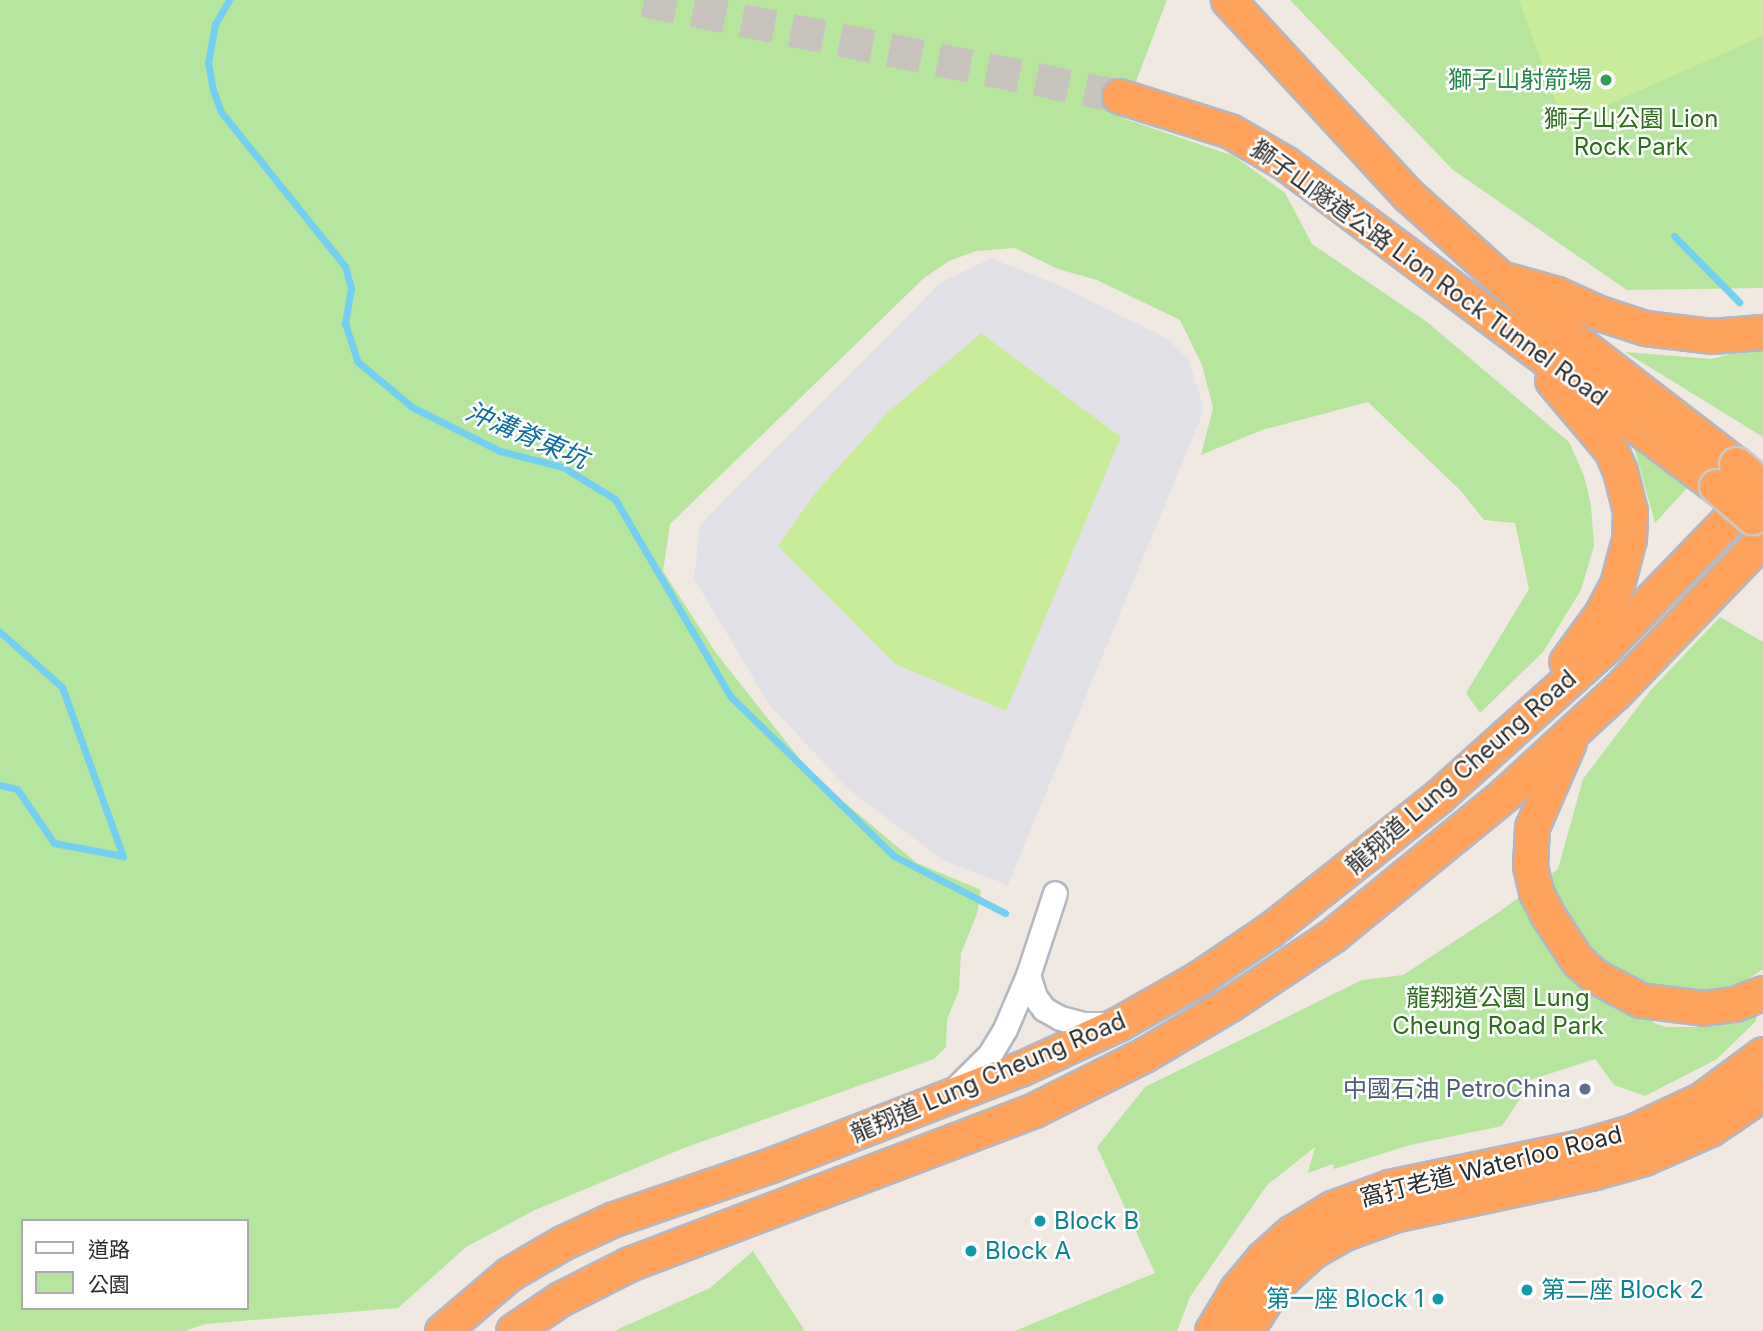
<!DOCTYPE html>
<html>
<head>
<meta charset="utf-8">
<style>
  body { margin:0 }
  #map { position:relative; width:1763px; height:1331px; overflow:hidden; background:#efe9e1; font-family:Inter,"Noto Sans TC",sans-serif }
  div>[style] { position:absolute }
  [style*='--x'] { left:calc(var(--x)*1px); top:calc(var(--y)*1px); width:calc(var(--w)*1px); rotate:calc(var(--a)*1deg) }
  .industrial>* { inset:0; background:#e3e1e8 }
  .green>* { inset:0; background:#b6e59e }
  .pitch>* { inset:0; background:#c9ec9a }
  .stream>* { height:7px; margin:-3.5px; padding:0 3.5px; transform-origin:3.5px; border-radius:3.5px; background:#75cff0 }
  .highway-tunnel>* { height:33px; margin-top:-16.5px; transform-origin:0; background:repeating-linear-gradient(90deg,#c8c4bd 0 33px,transparent 0 50px) }
  .roads { filter:drop-shadow(2px 0 #b4b7c1) drop-shadow(-2px 0 #b4b7c1) drop-shadow(0 2px #b4b7c1) drop-shadow(0 -2px #b4b7c1) }
  .minor>* { height:23px; margin:-11.5px; padding:0 11.5px; transform-origin:11.5px; border-radius:11.5px; background:#fff }
  .highway>* { height:33px; margin:-16.5px; padding:0 16.5px; transform-origin:16.5px; border-radius:16.5px; background:#ffa35c }
  .bridges { filter:drop-shadow(2px 0 #c9c9c9) drop-shadow(-2px 0 #c9c9c9) drop-shadow(0 2px #c9c9c9) drop-shadow(0 -2px #c9c9c9) }
  .highway-bridge>* { height:33px; margin:-16.5px; padding:0 16.5px; transform-origin:16.5px; border-radius:16.5px; background:#ffa35c }
  .dots>* { width:19px; height:19px; translate:-50% -50%; box-sizing:border-box; border:4px solid #fff; border-radius:50% }
  span { translate:-50% -50%; white-space:nowrap; text-align:center; line-height:1.15; -webkit-text-stroke:5px #fff; paint-order:stroke }
  .leisure-label { font-size:24px; color:#27864d }
  .right { translate:-100% -50%; text-align:right }
  .park-label { font-size:24px; color:#2c6e1b }
  .street-label { font-size:24px; color:#2e2e2e }
  .service-label { font-size:24px; color:#4e5e75 }
  .culture-label { font-size:24px; color:#0d838f }
  .left { translate:0 -50%; text-align:left }
  .water-label { font-size:26px; color:#0d6fa3; font-style:italic }
  .legend { position:absolute; left:21px; top:1219px; width:228px; height:91px; box-sizing:border-box; background:#fff; border:2px solid #ababab; margin:0; padding:9px 12px; list-style:none; font-size:21px; color:#2e2e2e }
  .legend li { display:flex; align-items:center; gap:14px; height:35px }
  .legend b { width:35px; border:2px solid #ababab }
</style>
</head>
<body>
<div id="map">
  <div class="industrial">
    <i style="clip-path:polygon(991px 258px,1063px 287px,1166px 338px,1189px 360px,1204px 410px,1008px 885px,945px 861px,850px 791px,769px 704px,694px 579px,700px 525px,940px 283px)"></i>
  </div>
  <div class="green">
    <i style="clip-path:polygon(evenodd,0 0,1167px 0,1122px 118px,1234px 156px,1285px 193px,1312px 244px,1427px 322px,1569px 442px,1584px 476px,1591px 505px,1594px 546px,1581px 590px,1543px 652px,1480px 713px,1466px 693px,1529px 589px,1515px 523px,1484px 520px,1461px 491px,1368px 402px,1262px 430px,1201px 455px,1213px 408px,1202px 365px,1180px 320px,1097px 280px,1058px 269px,1015px 248px,976px 251px,949px 261px,924px 278px,670px 524px,663px 571px,716px 653px,814px 777px,917px 863px,981px 890px,977px 914px,961px 953px,959px 990px,947px 1020px,946px 1047px,934px 1059px,684px 1148px,535px 1210px,466px 1247px,398px 1308px,205px 1324px,185px 1331px,0 1331px,0 0,23px 1221px,247px 1221px,247px 1308px,23px 1308px,23px 1221px)"></i>
    <i style="clip-path:polygon(1290px 0,1763px 0,1763px 288px,1627px 290px,1453px 170px)"></i>
    <i style="clip-path:polygon(1763px 345px,1763px 437px,1625px 352px,1712px 359px)"></i>
    <i style="clip-path:polygon(1632px 440px,1687px 488px,1655px 523px)"></i>
    <i style="clip-path:polygon(1720px 617px,1763px 642px,1763px 969px,1739px 985px,1691px 992px,1644px 983px,1602px 958px,1595px 979px,1656px 1024px,1667px 1027px,1712px 1027px,1757px 1015px,1756px 1021px,1717px 1059px,1645px 1096px,1614px 1085px,1595px 1059px,1524px 1082px,1520px 1099px,1502px 1126px,1410px 1145px,1334px 1169px,1333px 1164px,1308px 1173px,1315px 1147px,1267px 1185px,1190px 1297px,1177px 1331px,1015px 1331px,1155px 1273px,1097px 1147px,1145px 1087px,1362px 980px,1403px 975px,1499px 912px,1558px 869px,1583px 779px,1650px 691px)"></i>
    <i style="clip-path:polygon(753px 1251px,805px 1331px,614px 1331px,710px 1288px)"></i>
  </div>
  <div class="pitch">
    <i style="clip-path:polygon(1519px 0,1763px 0,1763px 36px,1564px 124px)"></i>
    <i style="clip-path:polygon(981px 333px,1121px 437px,1006px 711px,895px 664px,778px 546px,816px 492px,888px 412px)"></i>
  </div>
  <div class="stream">
    <i style="--x:229;--y:0;--w:28;--a:120"></i>
    <i style="--x:215;--y:24;--w:39;--a:100"></i>
    <i style="--x:208;--y:62;--w:28;--a:80"></i>
    <i style="--x:213;--y:90;--w:23;--a:70"></i>
    <i style="--x:221;--y:112;--w:198;--a:51.2"></i>
    <i style="--x:345;--y:266;--w:24;--a:75"></i>
    <i style="--x:351;--y:289;--w:35;--a:100"></i>
    <i style="--x:345;--y:323;--w:40;--a:72"></i>
    <i style="--x:357;--y:361;--w:72;--a:39.9"></i>
    <i style="--x:412;--y:407;--w:98;--a:26.6"></i>
    <i style="--x:500;--y:451;--w:65;--a:14.3"></i>
    <i style="--x:563;--y:467;--w:61;--a:31.6"></i>
    <i style="--x:615;--y:499;--w:228;--a:59.7"></i>
    <i style="--x:730;--y:696;--w:229;--a:44.3"></i>
    <i style="--x:894;--y:856;--w:125;--a:27.2"></i>
    <i style="--x:1674;--y:236;--w:93;--a:45.4"></i>
    <i style="--x:0;--y:632;--w:83;--a:41.6"></i>
    <i style="--x:62;--y:687;--w:180;--a:70.2"></i>
    <i style="--x:0;--y:785;--w:17;--a:13"></i>
    <i style="--x:17;--y:789;--w:65;--a:55.6"></i>
    <i style="--x:54;--y:843;--w:70;--a:10.7"></i>
  </div>
  <div class="highway-tunnel">
    <i style="--x:644;--y:0;--w:485;--a:11.4"></i>
  </div>
  <div class="roads">
    <div class="minor">
      <i style="--x:1028;--y:975;--w:23;--a:72"></i>
      <i style="--x:1035;--y:997;--w:15;--a:53"></i>
      <i style="--x:1044;--y:1009;--w:18;--a:29"></i>
      <i style="--x:1060;--y:1018;--w:25;--a:14"></i>
      <i style="--x:1084;--y:1024;--w:27;--a:0"></i>
      <i style="--x:957;--y:1087;--w:47;--a:-45"></i>
      <i style="--x:990;--y:1054;--w:29;--a:-59"></i>
      <i style="--x:1005;--y:1029;--w:59;--a:-66.9"></i>
      <i style="--x:1028;--y:975;--w:86;--a:-71.8"></i>
    </div>
    <div class="highway">
      <i style="--x:1228;--y:0;--w:264;--a:47.3"></i>
      <i style="--x:1407;--y:194;--w:175;--a:42"></i>
      <i style="--x:1537;--y:311;--w:251;--a:37.6"></i>
      <i style="--x:1119;--y:96;--w:116;--a:17.5"></i>
      <i style="--x:1230;--y:131;--w:64;--a:30.2"></i>
      <i style="--x:1285;--y:163;--w:539;--a:36.85"></i>
      <i style="--x:1507;--y:280;--w:52;--a:15.6"></i>
      <i style="--x:1557;--y:294;--w:46;--a:24.3"></i>
      <i style="--x:1599;--y:313;--w:48;--a:18.1"></i>
      <i style="--x:1645;--y:328;--w:66;--a:6.9"></i>
      <i style="--x:1711;--y:336;--w:52;--a:-4.4"></i>
      <i style="--x:1552;--y:380;--w:92;--a:49.9"></i>
      <i style="--x:1611;--y:450;--w:23;--a:67"></i>
      <i style="--x:1620;--y:471;--w:41;--a:76"></i>
      <i style="--x:1630;--y:511;--w:28;--a:92"></i>
      <i style="--x:1629;--y:539;--w:47;--a:104.9"></i>
      <i style="--x:1617;--y:584;--w:34;--a:118"></i>
      <i style="--x:1601;--y:614;--w:59;--a:126.1"></i>
      <i style="--x:1569;--y:742;--w:93;--a:113.5"></i>
      <i style="--x:1532;--y:827;--w:39;--a:93"></i>
      <i style="--x:1530;--y:866;--w:27;--a:77"></i>
      <i style="--x:1536;--y:892;--w:25;--a:63"></i>
      <i style="--x:1547;--y:914;--w:55;--a:56.9"></i>
      <i style="--x:1577;--y:960;--w:24;--a:42"></i>
      <i style="--x:1595;--y:976;--w:51;--a:28.1"></i>
      <i style="--x:1640;--y:1000;--w:64;--a:7.1"></i>
      <i style="--x:1704;--y:1008;--w:30;--a:-8"></i>
      <i style="--x:1734;--y:1004;--w:31;--a:-21"></i>
      <i style="--x:442;--y:1331;--w:88;--a:-40.4"></i>
      <i style="--x:509;--y:1274;--w:61;--a:-30.3"></i>
      <i style="--x:562;--y:1243;--w:57;--a:-24.8"></i>
      <i style="--x:614;--y:1219;--w:166;--a:-19"></i>
      <i style="--x:771;--y:1165;--w:267;--a:-21.1"></i>
      <i style="--x:1020;--y:1069;--w:108;--a:-24.7"></i>
      <i style="--x:1118;--y:1024;--w:93;--a:-29.6"></i>
      <i style="--x:1199;--y:978;--w:86;--a:-34.1"></i>
      <i style="--x:1270;--y:930;--w:216;--a:-38.4"></i>
      <i style="--x:1439;--y:796;--w:226;--a:-41.9"></i>
      <i style="--x:1607;--y:645;--w:219;--a:-45.9"></i>
      <i style="--x:513;--y:1331;--w:57;--a:-34.2"></i>
      <i style="--x:560;--y:1299;--w:77;--a:-26.9"></i>
      <i style="--x:629;--y:1264;--w:433;--a:-20.8"></i>
      <i style="--x:1034;--y:1110;--w:123;--a:-26.6"></i>
      <i style="--x:1144;--y:1055;--w:100;--a:-30.7"></i>
      <i style="--x:1230;--y:1004;--w:124;--a:-33.8"></i>
      <i style="--x:1333;--y:935;--w:222;--a:-39.3"></i>
      <i style="--x:1505;--y:794;--w:149;--a:-42.6"></i>
      <i style="--x:1615;--y:693;--w:214;--a:-46.1"></i>
      <i style="--x:1212;--y:1331;--w:49;--a:-59.2"></i>
      <i style="--x:1237;--y:1289;--w:40;--a:-50"></i>
      <i style="--x:1263;--y:1258;--w:38;--a:-42"></i>
      <i style="--x:1291;--y:1233;--w:48;--a:-31.4"></i>
      <i style="--x:1332;--y:1208;--w:61;--a:-20.2"></i>
      <i style="--x:1389;--y:1187;--w:195;--a:-11.8"></i>
      <i style="--x:1580;--y:1147;--w:56;--a:-16.5"></i>
      <i style="--x:1634;--y:1131;--w:75;--a:-25.2"></i>
      <i style="--x:1702;--y:1099;--w:76;--a:-36.4"></i>
      <i style="--x:1246;--y:1331;--w:36;--a:-58"></i>
      <i style="--x:1265;--y:1300;--w:31;--a:-50"></i>
      <i style="--x:1285;--y:1276;--w:38;--a:-42"></i>
      <i style="--x:1313;--y:1251;--w:34;--a:-30"></i>
      <i style="--x:1342;--y:1234;--w:59;--a:-20"></i>
      <i style="--x:1397;--y:1214;--w:202;--a:-12"></i>
      <i style="--x:1595;--y:1172;--w:51;--a:-15.9"></i>
      <i style="--x:1644;--y:1158;--w:72;--a:-23.7"></i>
      <i style="--x:1710;--y:1129;--w:64;--a:-34.2"></i>
    </div>
  </div>
  <div class="bridges">
    <div class="highway-bridge">
      <i style="--x:1736;--y:464;--w:35;--a:40"></i>
      <i style="--x:1716;--y:486;--w:48;--a:40.7"></i>
    </div>
  </div>
  <div class="dots">
    <i style="left:1606px;top:80px;background:#2e9e5b"></i>
    <i style="left:1585px;top:1089px;background:#5c6f8a"></i>
    <i style="left:1040px;top:1221px;background:#0f9aa8"></i>
    <i style="left:971px;top:1251px;background:#0f9aa8"></i>
    <i style="left:1527px;top:1290px;background:#0f9aa8"></i>
    <i style="left:1438px;top:1299px;background:#0f9aa8"></i>
  </div>
  <div class="leisure-label">
    <span class="right" style="left:1592px;top:80px">獅子山射箭場</span>
  </div>
  <div class="park-label">
    <span style="left:1631px;top:133px">獅子山公園 Lion<br>Rock Park</span>
    <span style="left:1498px;top:1012px">龍翔道公園 Lung<br>Cheung Road Park</span>
  </div>
  <div class="street-label">
    <span style="left:1429px;top:273px;rotate:36deg">獅子山隧道公路 Lion Rock Tunnel Road</span>
    <span style="left:1461px;top:772px;rotate:-41deg">龍翔道 Lung Cheung Road</span>
    <span style="left:988px;top:1077px;rotate:-23deg">龍翔道 Lung Cheung Road</span>
    <span style="left:1491px;top:1166px;rotate:-14deg">窩打老道 Waterloo Road</span>
  </div>
  <div class="service-label">
    <span class="right" style="left:1571px;top:1089px">中國石油 PetroChina</span>
  </div>
  <div class="culture-label">
    <span class="left" style="left:1054px;top:1221px">Block B</span>
    <span class="left" style="left:985px;top:1251px">Block A</span>
    <span class="left" style="left:1541px;top:1290px">第二座 Block 2</span>
    <span class="right" style="left:1424px;top:1299px">第一座 Block 1</span>
  </div>
  <div class="water-label">
    <span style="left:527px;top:435px;rotate:23deg">沖溝脊東坑</span>
  </div>
  <ul class="legend">
  <li><b style="height:9px;background:#fff"></b>道路</li>
  <li><b style="height:19px;background:#b6e59e"></b>公園</li>
  </ul>
</div>
</body>
</html>
